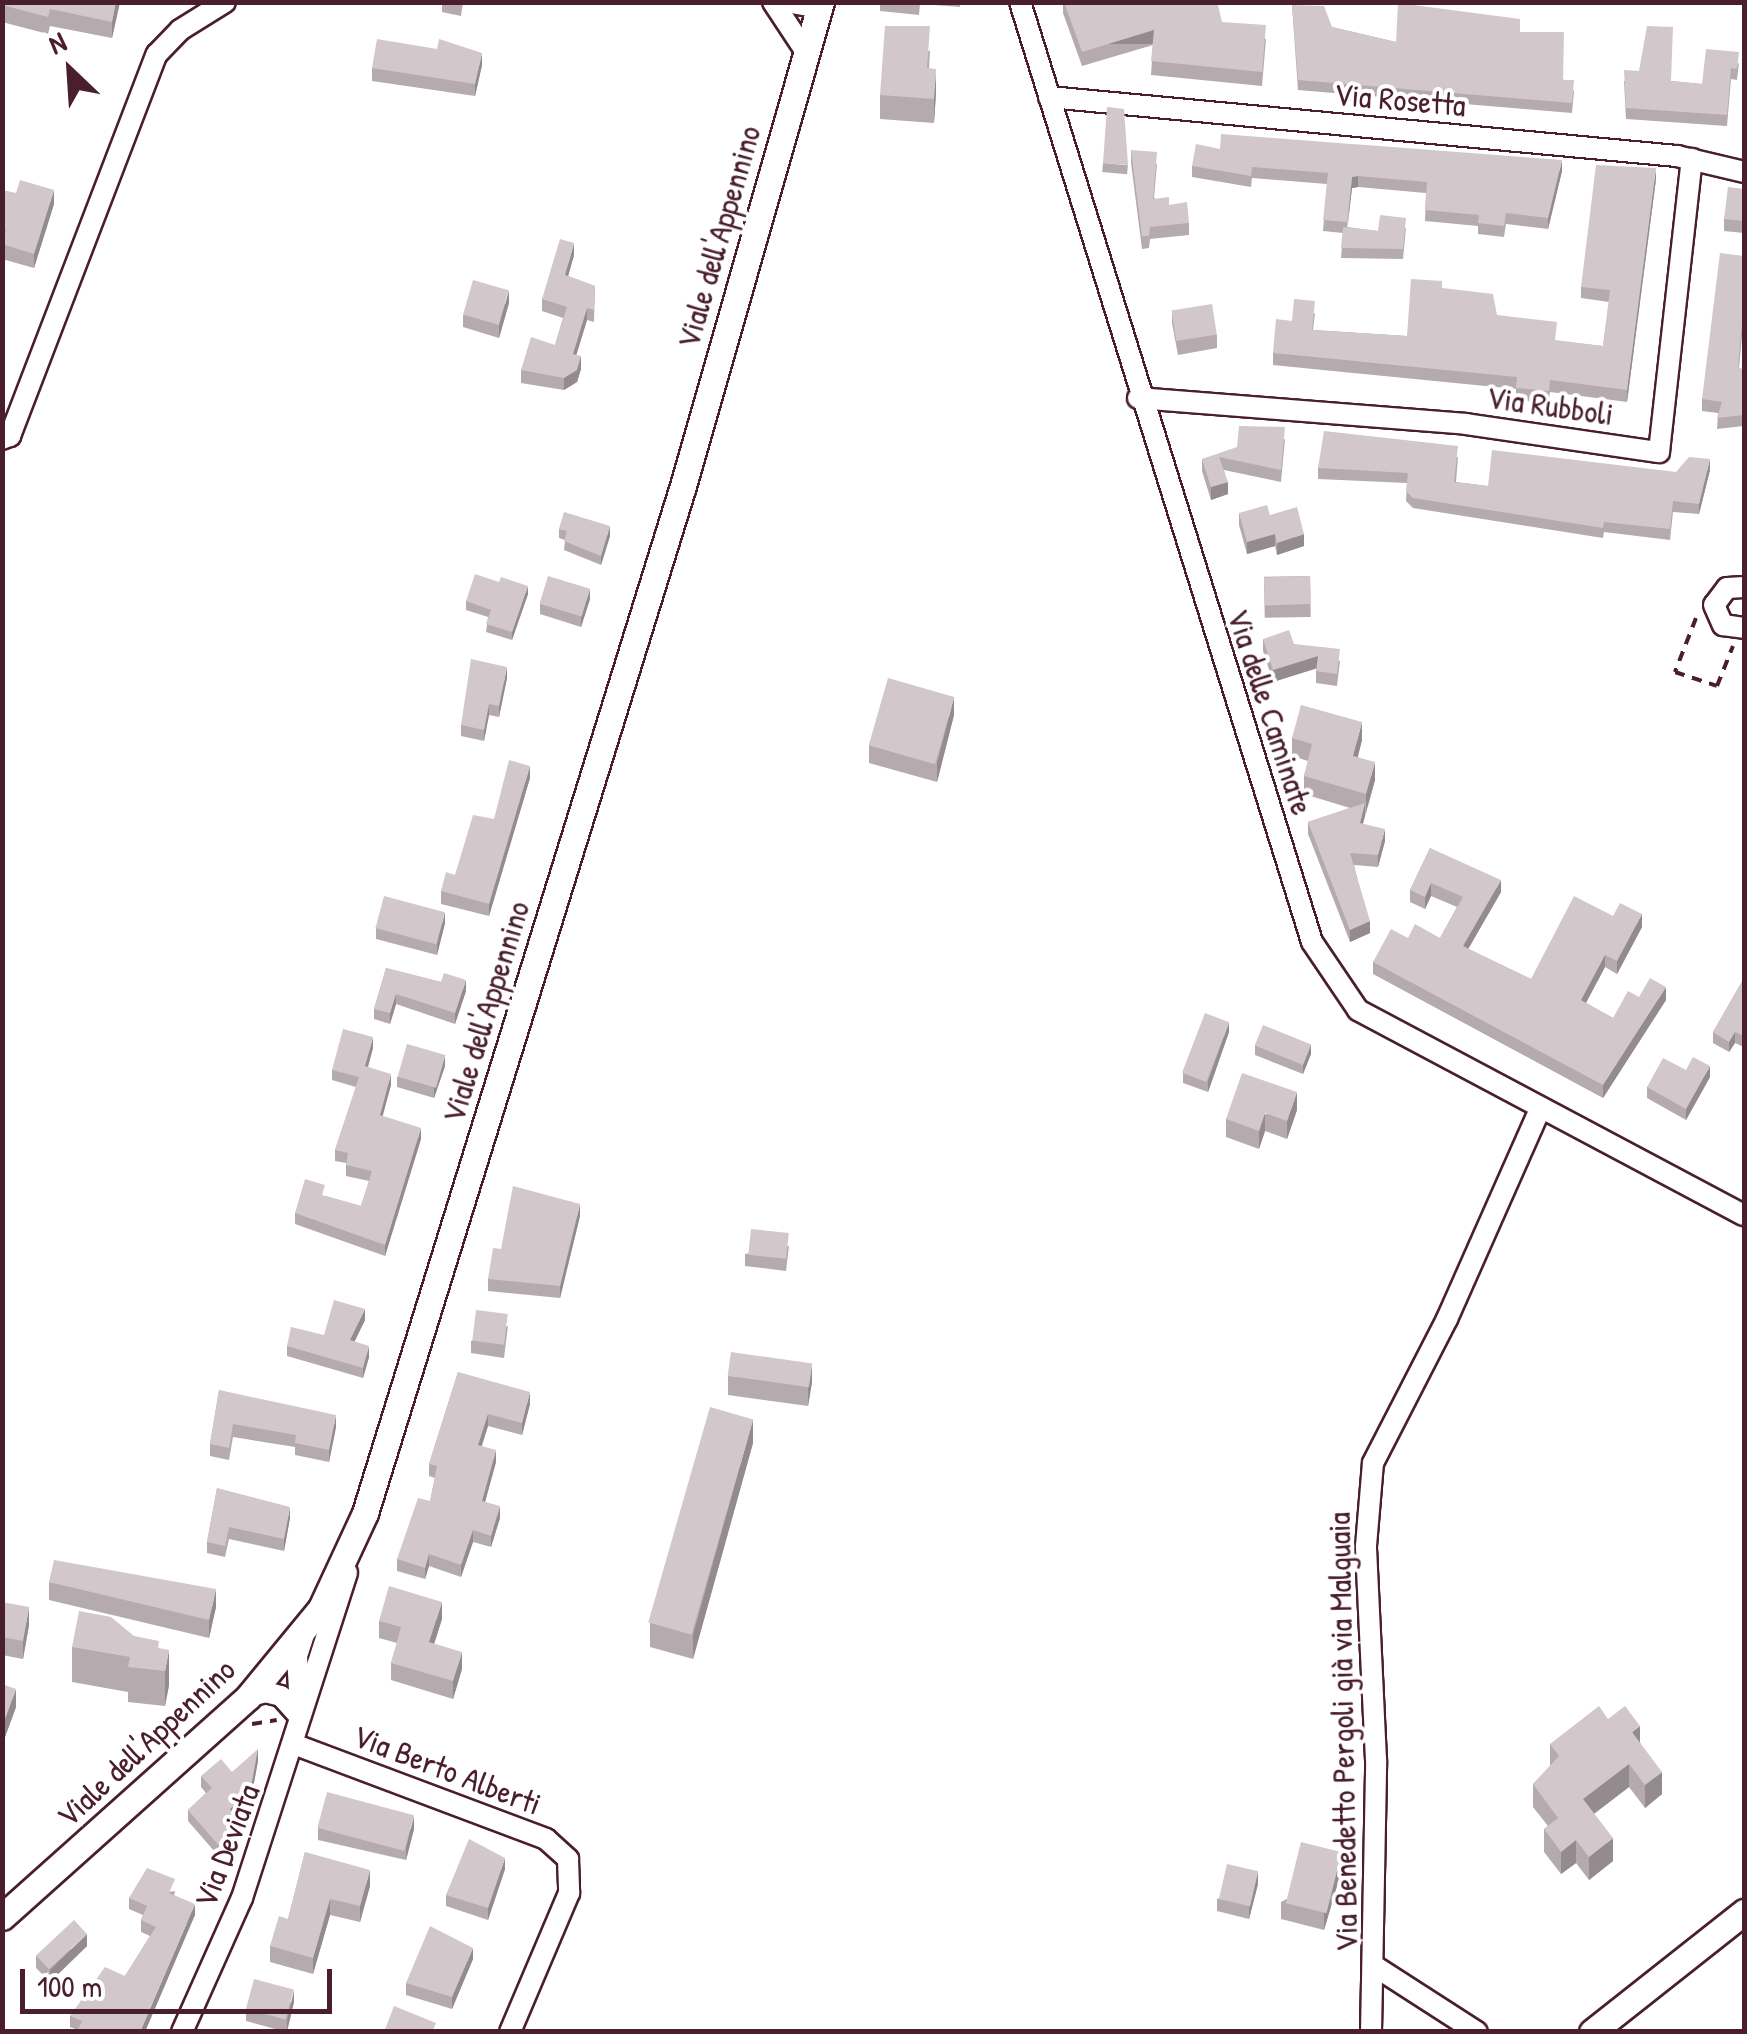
<!DOCTYPE html>
<html>
<head>
<meta charset="utf-8">
<style>
  body { margin:0 }
  #map { position:relative; width:1747px; height:2034px; overflow:hidden; background:#fff; font-family:"Patrick Hand",sans-serif }
  div>[style] { position:absolute }
  [style*='--x'] { left:calc(var(--x)*1px); top:calc(var(--y)*1px); width:calc(var(--w)*1px); rotate:calc(var(--a)*1deg) }
  .path>* { height:4px; margin-top:-2px; transform-origin:0; background:repeating-linear-gradient(90deg,#4a1f2b 0 10px,transparent 0 18px) }
  .roads { filter:drop-shadow(2px 0 #4a1f2b) drop-shadow(-2px 0 #4a1f2b) drop-shadow(0 2px #4a1f2b) drop-shadow(0 -2px #4a1f2b) }
  .minor>* { height:20px; margin:-10px; padding:0 10px; transform-origin:10px; border-radius:10px; background:#fff }
  .major>* { height:25px; margin:-12.5px; padding:0 12.5px; transform-origin:12.5px; border-radius:12.5px; background:#fff }
  .wall>* { inset:0; background:#b5abaf; transform-origin:0 0 }
  .shaded-wall>* { inset:0; background:#938b8e; transform-origin:0 0 }
  .building>* { inset:0; background:#d2c7cb; transform-origin:0 0 }
  span { translate:-50% -50%; white-space:nowrap; text-align:center; line-height:1.15; -webkit-text-stroke:8px #fff; paint-order:stroke }
  .street-label { font-size:32px; color:#4a1f2b }
  .frame { position:absolute; inset:0; border:5px solid #4a1f2b; pointer-events:none }
  .north { position:absolute; left:20px; top:20px; width:100px; height:100px; -webkit-text-stroke:8px #fff; paint-order:stroke; rotate:335deg; font-size:28px; font-weight:700; line-height:40px; text-align:center; color:#4a1f2b }
  .north::after { content:''; display:block; margin:auto; width:35px; height:45px; background:#4a1f2b; clip-path:polygon(50% 0,100% 100%,50% 72%,0 100%) }
  .scale { position:absolute; left:20px; top:1969px; width:312px; height:45px; box-sizing:border-box; border:5px solid #4a1f2b; border-top:0; padding-left:12px; font-size:30px; line-height:35px; white-space:nowrap; color:#4a1f2b; -webkit-text-stroke:8px #fff; paint-order:stroke }
</style>
</head>
<body>
<div id="map">
  <div class="path">
    <i style="--x:1696;--y:618;--w:58;--a:111.3"></i>
    <i style="--x:1675;--y:672;--w:44;--a:18.4"></i>
    <i style="--x:1717;--y:686;--w:43;--a:-68.2"></i>
    <i style="--x:252;--y:1724;--w:25;--a:-9"></i>
  </div>
  <div class="roads">
    <div class="minor">
      <i style="--x:773;--y:2;--w:60;--a:56.6"></i>
      <i style="--x:786;--y:2;--w:35;--a:10"></i>
      <i style="--x:1020;--y:2;--w:984;--a:72.74"></i>
      <i style="--x:1312;--y:942;--w:82;--a:55.9"></i>
      <i style="--x:1358;--y:1010;--w:437;--a:28"></i>
      <i style="--x:1049;--y:97;--w:631;--a:5.37"></i>
      <i style="--x:1677;--y:156;--w:69;--a:13.4"></i>
      <i style="--x:1138;--y:398;--w:329;--a:4.5"></i>
      <i style="--x:1466;--y:424;--w:195;--a:8.3"></i>
      <i style="--x:1659;--y:452;--w:295;--a:-83.6"></i>
      <i style="--x:2;--y:439;--w:9;--a:-21"></i>
      <i style="--x:10;--y:436;--w:409;--a:-69"></i>
      <i style="--x:157;--y:54;--w:33;--a:-46"></i>
      <i style="--x:180;--y:30;--w:53;--a:-31.9"></i>
      <i style="--x:1744;--y:587;--w:17;--a:177"></i>
      <i style="--x:1727;--y:588;--w:21;--a:127"></i>
      <i style="--x:1714;--y:605;--w:22;--a:66"></i>
      <i style="--x:1723;--y:625;--w:21;--a:8"></i>
      <i style="--x:248;--y:1697;--w:18;--a:-16"></i>
      <i style="--x:265;--y:1692;--w:16;--a:14"></i>
      <i style="--x:281;--y:1696;--w:27;--a:48"></i>
      <i style="--x:300;--y:1707;--w:51;--a:-93.4"></i>
      <i style="--x:297;--y:1656;--w:23;--a:-72"></i>
      <i style="--x:296;--y:1745;--w:267;--a:20.6"></i>
      <i style="--x:546;--y:1839;--w:30;--a:42"></i>
      <i style="--x:568;--y:1859;--w:34;--a:88"></i>
      <i style="--x:569;--y:1893;--w:151;--a:113"></i>
      <i style="--x:1376;--y:1967;--w:120;--a:32.8"></i>
      <i style="--x:182;--y:2032;--w:147;--a:-65.9"></i>
      <i style="--x:242;--y:1898;--w:342;--a:-72.1"></i>
      <i style="--x:1371;--y:2032;--w:272;--a:-88.9"></i>
      <i style="--x:1376;--y:1760;--w:214;--a:-92.7"></i>
      <i style="--x:1366;--y:1546;--w:83;--a:-85.2"></i>
      <i style="--x:1373;--y:1463;--w:162;--a:-62.8"></i>
      <i style="--x:1447;--y:1319;--w:230;--a:-66.1"></i>
    </div>
    <div class="major">
      <i style="--x:2;--y:1917;--w:330;--a:-41.8"></i>
      <i style="--x:248;--y:1697;--w:115;--a:-50.6"></i>
      <i style="--x:321;--y:1608;--w:105;--a:-65.1"></i>
      <i style="--x:365;--y:1513;--w:1075;--a:-72.8"></i>
      <i style="--x:683;--y:486;--w:503;--a:-74.09"></i>
      <i style="--x:1592;--y:2032;--w:194;--a:-38.3"></i>
    </div>
  </div>
  <div class="wall">
    <i style="clip-path:polygon(2px 2px,120px 2px,112px 38px,50px 26px,48px 34px,2px 22px)"></i>
    <i style="clip-path:polygon(442px 2px,463px 2px,461px 16px,442px 12px)"></i>
    <i style="clip-path:polygon(880px 2px,960px 2px,960px 7px,920px 4px,919px 15px,880px 11px)"></i>
    <i style="clip-path:polygon(1063px 2px,1166px 2px,1222px 22px,1266px 39px,1262px 86px,1151px 75px,1153px 45px,1082px 66px,1063px 13px)"></i>
    <i style="clip-path:polygon(1292px 5px,1332px 27px,1396px 42px,1520px 32px,1574px 91px,1572px 113px,1298px 90px)"></i>
    <i style="clip-path:polygon(930px 50px,929px 68px,936px 93px,934px 123px,880px 119px,880px 95px)"></i>
    <i style="clip-path:polygon(1739px 63px,1737px 80px,1731px 79px,1727px 126px,1626px 119px,1624px 81px,1672px 81px,1702px 84px)"></i>
    <i style="clip-path:polygon(482px 65px,475px 96px,372px 81px,372px 68px)"></i>
    <i style="clip-path:polygon(1220px 149px,1562px 171px,1548px 229px,1506px 224px,1504px 237px,1478px 234px,1478px 226px,1425px 221px,1426px 193px,1358px 187px,1352px 188px,1347px 227px,1378px 231px,1406px 228px,1403px 259px,1341px 258px,1343px 233px,1323px 231px,1327px 184px,1252px 178px,1251px 187px,1192px 177px,1192px 166px)"></i>
    <i style="clip-path:polygon(1131px 150px,1157px 164px,1154px 198px,1169px 205px,1189px 223px,1189px 235px,1150px 239px,1149px 248px,1142px 249px,1131px 163px)"></i>
    <i style="left:1103px;top:163px;width:25px;height:9px;rotate:5deg"></i>
    <i style="clip-path:polygon(1656px 179px,1627px 402px,1550px 392px,1549px 403px,1516px 400px,1516px 389px,1273px 365px,1273px 353px,1292px 321px,1315px 313px,1313px 330px,1407px 336px,1442px 288px,1497px 315px,1556px 341px,1603px 346px,1609px 302px,1581px 298px,1581px 287px)"></i>
    <i style="clip-path:polygon(1744px 189px,1744px 233px,1724px 231px,1724px 219px)"></i>
    <i style="clip-path:polygon(2px 190px,54px 204px,34px 268px,2px 259px)"></i>
    <i style="clip-path:polygon(574px 255px,568px 276px,595px 286px,594px 322px,587px 320px,576px 355px,581px 369px,577px 382px,564px 390px,521px 383px,521px 370px,555px 345px,563px 318px,542px 311px,542px 299px)"></i>
    <i style="clip-path:polygon(1744px 256px,1744px 315px,1739px 368px,1744px 370px,1744px 426px,1717px 429px,1718px 413px,1702px 411px,1702px 399px)"></i>
    <i style="clip-path:polygon(509px 303px,499px 338px,463px 327px,463px 315px)"></i>
    <i style="clip-path:polygon(1172px 311px,1217px 335px,1217px 348px,1178px 355px,1172px 323px)"></i>
    <i style="clip-path:polygon(1285px 439px,1281px 482px,1224px 470px,1228px 494px,1211px 500px,1202px 471px,1202px 459px)"></i>
    <i style="clip-path:polygon(1458px 457px,1456px 482px,1488px 486px,1710px 470px,1699px 514px,1673px 512px,1670px 540px,1604px 532px,1603px 538px,1413px 508px,1406px 501px,1407px 483px,1318px 479px,1318px 468px)"></i>
    <i style="clip-path:polygon(1239px 513px,1270px 515px,1304px 546px,1277px 555px,1275px 546px,1247px 554px,1239px 525px)"></i>
    <i style="clip-path:polygon(559px 529px,610px 536px,601px 565px,564px 550px,565px 540px,559px 538px)"></i>
    <i style="left:1310px;top:576px;width:41px;height:46px;rotate:89deg"></i>
    <i style="clip-path:polygon(499px 582px,528px 594px,512px 640px,486px 632px,488px 617px,466px 610px,466px 601px)"></i>
    <i style="clip-path:polygon(590px 599px,581px 627px,540px 614px,540px 604px)"></i>
    <i style="clip-path:polygon(1263px 639px,1294px 644px,1340px 661px,1337px 686px,1316px 683px,1316px 668px,1273px 682px,1263px 651px)"></i>
    <i style="clip-path:polygon(507px 678px,499px 717px,489px 715px,484px 741px,461px 736px,461px 725px)"></i>
    <i style="clip-path:polygon(954px 715px,937px 782px,869px 763px,869px 745px)"></i>
    <i style="clip-path:polygon(1292px 738px,1362px 740px,1358px 757px,1375px 780px,1363px 824px,1385px 841px,1378px 867px,1354px 865px,1370px 933px,1350px 942px,1308px 834px,1308px 822px,1350px 808px,1304px 794px,1304px 776px,1308px 761px,1292px 756px)"></i>
    <i style="clip-path:polygon(530px 778px,489px 916px,441px 904px,441px 891px,455px 875px,494px 819px)"></i>
    <i style="clip-path:polygon(1430px 848px,1501px 892px,1468px 949px,1531px 979px,1613px 916px,1642px 927px,1617px 974px,1605px 967px,1586px 1003px,1613px 1018px,1639px 997px,1666px 1000px,1603px 1098px,1373px 974px,1373px 962px,1408px 938px,1440px 938px,1457px 907px,1431px 896px,1425px 909px,1410px 902px,1410px 890px)"></i>
    <i style="clip-path:polygon(445px 923px,437px 955px,376px 939px,376px 928px)"></i>
    <i style="clip-path:polygon(386px 968px,441px 982px,466px 991px,455px 1024px,396px 1004px,390px 1024px,374px 1019px,374px 1009px)"></i>
    <i style="clip-path:polygon(1744px 978px,1744px 1047px,1735px 1043px,1729px 1052px,1713px 1043px,1713px 1032px)"></i>
    <i style="clip-path:polygon(1229px 1032px,1208px 1092px,1183px 1083px,1183px 1073px)"></i>
    <i style="clip-path:polygon(1255px 1045px,1311px 1054px,1303px 1074px,1255px 1055px)"></i>
    <i style="clip-path:polygon(373px 1048px,368px 1067px,391px 1085px,382px 1116px,421px 1139px,385px 1256px,295px 1224px,295px 1213px,325px 1196px,361px 1206px,369px 1181px,346px 1176px,346px 1163px,335px 1161px,335px 1150px,356px 1087px,332px 1080px,332px 1070px)"></i>
    <i style="clip-path:polygon(445px 1066px,434px 1098px,397px 1087px,397px 1077px)"></i>
    <i style="clip-path:polygon(1686px 1070px,1710px 1077px,1686px 1120px,1647px 1098px,1647px 1087px)"></i>
    <i style="clip-path:polygon(1297px 1110px,1287px 1139px,1265px 1131px,1259px 1149px,1226px 1137px,1226px 1119px)"></i>
    <i style="clip-path:polygon(580px 1216px,560px 1298px,488px 1291px,488px 1279px,501px 1249px)"></i>
    <i style="clip-path:polygon(789px 1246px,786px 1271px,745px 1266px,745px 1254px)"></i>
    <i style="clip-path:polygon(365px 1320px,354px 1342px,369px 1357px,363px 1378px,287px 1356px,287px 1346px,324px 1335px)"></i>
    <i style="clip-path:polygon(508px 1326px,504px 1358px,471px 1353px,471px 1341px)"></i>
    <i style="clip-path:polygon(458px 1372px,530px 1404px,522px 1435px,488px 1426px,482px 1446px,496px 1462px,485px 1502px,500px 1518px,491px 1547px,473px 1542px,461px 1577px,429px 1566px,425px 1579px,397px 1571px,397px 1559px,430px 1501px,435px 1478px,429px 1476px,429px 1464px)"></i>
    <i style="clip-path:polygon(728px 1376px,812px 1382px,808px 1406px,728px 1395px)"></i>
    <i style="clip-path:polygon(219px 1390px,336px 1427px,329px 1462px,295px 1455px,295px 1447px,233px 1437px,229px 1460px,210px 1456px,210px 1444px)"></i>
    <i style="clip-path:polygon(753px 1443px,693px 1659px,650px 1647px,650px 1623px)"></i>
    <i style="clip-path:polygon(217px 1488px,290px 1518px,284px 1551px,229px 1539px,225px 1557px,207px 1553px,207px 1542px)"></i>
    <i style="clip-path:polygon(49px 1582px,216px 1607px,209px 1638px,49px 1600px)"></i>
    <i style="clip-path:polygon(2px 1602px,29px 1625px,23px 1659px,2px 1655px)"></i>
    <i style="clip-path:polygon(442px 1619px,434px 1644px,462px 1669px,453px 1699px,391px 1680px,391px 1663px,397px 1643px,379px 1638px,379px 1621px)"></i>
    <i style="clip-path:polygon(134px 1636px,159px 1648px,169px 1685px,165px 1706px,128px 1702px,128px 1692px,72px 1682px,72px 1647px)"></i>
    <i style="clip-path:polygon(2px 1684px,16px 1707px,5px 1737px,2px 1736px)"></i>
    <i style="clip-path:polygon(1608px 1719px,1640px 1742px,1662px 1794px,1645px 1808px,1629px 1787px,1594px 1814px,1613px 1861px,1589px 1880px,1576px 1863px,1561px 1874px,1544px 1852px,1544px 1829px,1548px 1826px,1533px 1807px,1533px 1784px,1550px 1766px,1550px 1744px)"></i>
    <i style="clip-path:polygon(258px 1761px,250px 1804px,235px 1816px,235px 1826px,221px 1859px,188px 1821px,188px 1810px,206px 1793px,201px 1787px,201px 1776px,232px 1772px)"></i>
    <i style="clip-path:polygon(318px 1828px,414px 1829px,406px 1860px,318px 1840px)"></i>
    <i style="clip-path:polygon(305px 1852px,370px 1886px,360px 1922px,330px 1915px,313px 1974px,270px 1962px,270px 1946px,288px 1919px)"></i>
    <i style="clip-path:polygon(505px 1869px,488px 1920px,446px 1906px,446px 1895px)"></i>
    <i style="clip-path:polygon(1342px 1869px,1324px 1930px,1281px 1919px,1281px 1902px)"></i>
    <i style="clip-path:polygon(1258px 1884px,1249px 1919px,1217px 1911px,1217px 1899px)"></i>
    <i style="clip-path:polygon(175px 1891px,174px 1895px,195px 1915px,78px 2030px,70px 2027px,70px 2016px,125px 1976px,150px 1936px,141px 1932px,141px 1920px,143px 1915px,129px 1909px,129px 1898px)"></i>
    <i style="clip-path:polygon(87px 1946px,50px 1982px,36px 1968px,36px 1956px)"></i>
    <i style="clip-path:polygon(473px 1959px,452px 2009px,406px 1995px,406px 1983px)"></i>
    <i style="clip-path:polygon(294px 2002px,286px 2032px,246px 2021px,246px 2009px)"></i>
  </div>
  <div class="shaded-wall">
    <i style="clip-path:polygon(116px 2px,120px 2px,112px 38px,112px 22px)"></i>
    <i style="left:1154px;top:30px;width:14px;height:75px;rotate:90deg"></i>
    <i style="clip-path:polygon(482px 53px,482px 65px,475px 96px,475px 84px)"></i>
    <i style="clip-path:polygon(936px 69px,936px 93px,934px 123px,934px 99px)"></i>
    <i style="clip-path:polygon(1562px 160px,1562px 171px,1548px 229px,1548px 218px)"></i>
    <i style="clip-path:polygon(1656px 168px,1656px 179px,1627px 402px,1627px 390px)"></i>
    <i style="clip-path:polygon(1358px 176px,1358px 187px,1352px 188px,1347px 233px,1352px 177px)"></i>
    <i style="clip-path:polygon(54px 190px,54px 204px,34px 268px,34px 254px)"></i>
    <i style="clip-path:polygon(574px 243px,574px 255px,565px 287px,565px 275px)"></i>
    <i style="clip-path:polygon(509px 290px,509px 303px,499px 338px,499px 326px)"></i>
    <i style="clip-path:polygon(587px 308px,587px 320px,573px 366px,573px 354px)"></i>
    <i style="clip-path:polygon(581px 356px,581px 369px,577px 382px,564px 390px,564px 378px)"></i>
    <i style="clip-path:polygon(1710px 459px,1710px 470px,1699px 514px,1699px 504px)"></i>
    <i style="clip-path:polygon(1228px 482px,1228px 494px,1211px 500px,1211px 487px)"></i>
    <i style="clip-path:polygon(610px 526px,610px 536px,601px 565px,601px 556px)"></i>
    <i style="clip-path:polygon(1275px 534px,1275px 546px,1247px 554px,1247px 542px)"></i>
    <i style="clip-path:polygon(1304px 534px,1304px 546px,1277px 555px,1277px 543px)"></i>
    <i style="clip-path:polygon(528px 586px,528px 594px,512px 640px,512px 632px)"></i>
    <i style="clip-path:polygon(590px 589px,590px 599px,581px 627px,581px 617px)"></i>
    <i style="clip-path:polygon(1318px 656px,1318px 668px,1273px 682px,1273px 670px)"></i>
    <i style="clip-path:polygon(507px 667px,507px 678px,499px 717px,499px 706px)"></i>
    <i style="clip-path:polygon(954px 697px,954px 715px,937px 782px,937px 764px)"></i>
    <i style="clip-path:polygon(489px 704px,489px 715px,484px 741px,484px 730px)"></i>
    <i style="clip-path:polygon(1362px 722px,1362px 740px,1353px 774px,1353px 756px)"></i>
    <i style="clip-path:polygon(1375px 762px,1375px 780px,1366px 812px,1366px 794px)"></i>
    <i style="clip-path:polygon(530px 766px,530px 778px,489px 916px,489px 904px)"></i>
    <i style="clip-path:polygon(1365px 803px,1365px 815px,1360px 835px,1360px 823px)"></i>
    <i style="clip-path:polygon(1385px 829px,1385px 841px,1378px 867px,1378px 855px)"></i>
    <i style="clip-path:polygon(1501px 880px,1501px 892px,1463px 958px,1463px 946px)"></i>
    <i style="clip-path:polygon(1431px 883px,1431px 896px,1425px 909px,1425px 897px)"></i>
    <i style="clip-path:polygon(445px 912px,445px 923px,437px 955px,437px 944px)"></i>
    <i style="clip-path:polygon(1642px 914px,1642px 927px,1617px 974px,1617px 961px)"></i>
    <i style="clip-path:polygon(1370px 921px,1370px 933px,1350px 942px,1350px 930px)"></i>
    <i style="clip-path:polygon(1605px 955px,1605px 967px,1581px 1012px,1581px 1000px)"></i>
    <i style="clip-path:polygon(466px 980px,466px 991px,455px 1024px,455px 1013px)"></i>
    <i style="clip-path:polygon(1666px 987px,1666px 1000px,1603px 1098px,1603px 1085px)"></i>
    <i style="clip-path:polygon(396px 994px,396px 1004px,390px 1024px,390px 1013px)"></i>
    <i style="clip-path:polygon(1229px 1022px,1229px 1032px,1208px 1092px,1208px 1081px)"></i>
    <i style="clip-path:polygon(1735px 1032px,1735px 1043px,1729px 1052px,1729px 1042px)"></i>
    <i style="clip-path:polygon(373px 1037px,373px 1048px,365px 1077px,365px 1066px)"></i>
    <i style="clip-path:polygon(1311px 1044px,1311px 1054px,1303px 1074px,1303px 1064px)"></i>
    <i style="clip-path:polygon(445px 1055px,445px 1066px,434px 1098px,434px 1088px)"></i>
    <i style="clip-path:polygon(1710px 1066px,1710px 1077px,1686px 1120px,1686px 1109px)"></i>
    <i style="clip-path:polygon(391px 1074px,391px 1085px,380px 1126px,380px 1115px)"></i>
    <i style="clip-path:polygon(1297px 1092px,1297px 1110px,1287px 1139px,1287px 1121px)"></i>
    <i style="clip-path:polygon(1265px 1113px,1265px 1131px,1259px 1149px,1259px 1131px)"></i>
    <i style="clip-path:polygon(421px 1128px,421px 1139px,385px 1256px,385px 1245px)"></i>
    <i style="clip-path:polygon(580px 1204px,580px 1216px,560px 1298px,560px 1286px)"></i>
    <i style="clip-path:polygon(365px 1309px,365px 1320px,350px 1351px,350px 1340px)"></i>
    <i style="clip-path:polygon(369px 1346px,369px 1357px,363px 1378px,363px 1368px)"></i>
    <i style="clip-path:polygon(812px 1364px,812px 1382px,808px 1406px,808px 1388px)"></i>
    <i style="clip-path:polygon(530px 1392px,530px 1404px,522px 1435px,522px 1423px)"></i>
    <i style="clip-path:polygon(488px 1414px,488px 1426px,478px 1456px,478px 1445px)"></i>
    <i style="clip-path:polygon(336px 1415px,336px 1427px,329px 1462px,329px 1450px)"></i>
    <i style="clip-path:polygon(753px 1419px,753px 1443px,693px 1659px,693px 1635px)"></i>
    <i style="clip-path:polygon(496px 1450px,496px 1462px,482px 1513px,482px 1501px)"></i>
    <i style="clip-path:polygon(500px 1506px,500px 1518px,491px 1547px,491px 1536px)"></i>
    <i style="clip-path:polygon(290px 1507px,290px 1518px,284px 1551px,284px 1539px)"></i>
    <i style="clip-path:polygon(473px 1530px,473px 1542px,461px 1577px,461px 1565px)"></i>
    <i style="clip-path:polygon(429px 1554px,429px 1566px,425px 1579px,425px 1568px)"></i>
    <i style="clip-path:polygon(216px 1589px,216px 1607px,209px 1638px,209px 1620px)"></i>
    <i style="clip-path:polygon(442px 1602px,442px 1619px,429px 1660px,429px 1642px)"></i>
    <i style="clip-path:polygon(29px 1607px,29px 1625px,23px 1659px,23px 1641px)"></i>
    <i style="clip-path:polygon(169px 1650px,169px 1685px,165px 1706px,165px 1671px)"></i>
    <i style="clip-path:polygon(462px 1652px,462px 1669px,453px 1699px,453px 1681px)"></i>
    <i style="clip-path:polygon(16px 1689px,16px 1707px,5px 1737px,5px 1719px)"></i>
    <i style="clip-path:polygon(1640px 1726px,1640px 1749px,1632px 1732px)"></i>
    <i style="clip-path:polygon(258px 1749px,258px 1761px,250px 1804px,235px 1816px,235px 1826px,221px 1859px,221px 1848px,230px 1809px)"></i>
    <i style="clip-path:polygon(1629px 1764px,1629px 1787px,1583px 1822px,1583px 1799px)"></i>
    <i style="clip-path:polygon(1662px 1772px,1662px 1794px,1645px 1808px,1645px 1785px)"></i>
    <i style="clip-path:polygon(414px 1816px,414px 1829px,406px 1860px,406px 1848px)"></i>
    <i style="clip-path:polygon(1613px 1838px,1613px 1861px,1589px 1880px,1589px 1857px)"></i>
    <i style="clip-path:polygon(1576px 1840px,1576px 1863px,1561px 1874px,1561px 1852px)"></i>
    <i style="clip-path:polygon(1342px 1852px,1342px 1869px,1324px 1930px,1324px 1913px)"></i>
    <i style="clip-path:polygon(505px 1858px,505px 1869px,488px 1920px,488px 1908px)"></i>
    <i style="clip-path:polygon(370px 1870px,370px 1886px,360px 1922px,360px 1906px)"></i>
    <i style="clip-path:polygon(1258px 1871px,1258px 1884px,1249px 1919px,1249px 1907px)"></i>
    <i style="clip-path:polygon(330px 1899px,330px 1915px,313px 1974px,313px 1958px)"></i>
    <i style="clip-path:polygon(195px 1904px,195px 1915px,145px 2032px,140px 2032px)"></i>
    <i style="clip-path:polygon(87px 1934px,87px 1946px,50px 1982px,50px 1970px)"></i>
    <i style="clip-path:polygon(473px 1948px,473px 1959px,452px 2009px,452px 1997px)"></i>
    <i style="clip-path:polygon(294px 1990px,294px 2002px,287px 2032px,287px 2020px)"></i>
  </div>
  <div class="building">
    <i style="clip-path:polygon(2px 2px,116px 2px,112px 22px,50px 9px,48px 17px,2px 5px)"></i>
    <i style="clip-path:polygon(1064px 2px,1166px 2px,1218px 5px,1222px 22px,1266px 25px,1262px 72px,1151px 61px,1154px 30px,1082px 52px)"></i>
    <i style="clip-path:polygon(1398px 3px,1520px 19px,1520px 32px,1564px 32px,1563px 80px,1574px 80px,1572px 103px,1298px 80px,1292px 5px,1324px 6px,1332px 27px,1396px 42px)"></i>
    <i style="clip-path:polygon(885px 26px,930px 26px,927px 68px,936px 69px,934px 99px,880px 95px)"></i>
    <i style="clip-path:polygon(1647px 26px,1673px 27px,1671px 81px,1702px 84px,1706px 49px,1739px 52px,1737px 69px,1731px 68px,1727px 115px,1626px 108px,1624px 70px,1639px 71px)"></i>
    <i style="clip-path:polygon(377px 39px,437px 49px,439px 39px,482px 53px,475px 84px,372px 68px)"></i>
    <i style="clip-path:polygon(1107px 107px,1124px 109px,1128px 165px,1103px 163px)"></i>
    <i style="clip-path:polygon(1221px 134px,1562px 160px,1548px 218px,1506px 213px,1504px 226px,1478px 223px,1479px 215px,1425px 210px,1427px 182px,1358px 176px,1352px 177px,1347px 222px,1323px 220px,1328px 173px,1252px 167px,1251px 176px,1192px 166px,1196px 144px,1220px 149px)"></i>
    <i style="clip-path:polygon(1131px 150px,1157px 152px,1153px 199px,1169px 197px,1169px 205px,1187px 202px,1189px 223px,1150px 227px,1149px 236px,1142px 236px)"></i>
    <i style="clip-path:polygon(1596px 165px,1656px 168px,1627px 390px,1550px 380px,1549px 391px,1516px 388px,1517px 377px,1273px 353px,1276px 319px,1292px 321px,1294px 299px,1315px 301px,1312px 330px,1407px 336px,1411px 279px,1442px 281px,1442px 288px,1493px 294px,1497px 315px,1557px 322px,1555px 340px,1603px 346px,1610px 290px,1581px 287px)"></i>
    <i style="clip-path:polygon(20px 180px,54px 190px,34px 254px,2px 244px,6px 229px,2px 228px,2px 190px,16px 193px)"></i>
    <i style="clip-path:polygon(1728px 187px,1744px 189px,1744px 221px,1724px 219px)"></i>
    <i style="clip-path:polygon(1380px 215px,1406px 218px,1403px 249px,1341px 248px,1343px 227px,1378px 231px)"></i>
    <i style="clip-path:polygon(560px 239px,574px 243px,565px 275px,595px 286px,594px 310px,587px 308px,573px 354px,581px 356px,577px 370px,564px 378px,521px 370px,531px 337px,555px 345px,567px 307px,542px 299px)"></i>
    <i style="clip-path:polygon(1720px 253px,1744px 256px,1744px 303px,1738px 367px,1744px 370px,1744px 415px,1717px 418px,1722px 402px,1702px 399px)"></i>
    <i style="left:473px;top:280px;width:37px;height:36px;rotate:16deg"></i>
    <i style="left:1212px;top:304px;width:31px;height:41px;rotate:81deg"></i>
    <i style="clip-path:polygon(1239px 426px,1285px 427px,1281px 470px,1219px 457px,1228px 482px,1211px 487px,1202px 459px,1237px 447px)"></i>
    <i style="clip-path:polygon(1324px 431px,1458px 446px,1454px 482px,1488px 486px,1492px 450px,1676px 472px,1689px 457px,1710px 459px,1699px 504px,1673px 501px,1670px 529px,1604px 522px,1603px 528px,1413px 498px,1406px 491px,1408px 473px,1318px 468px)"></i>
    <i style="clip-path:polygon(1267px 505px,1270px 515px,1297px 507px,1304px 534px,1277px 543px,1275px 534px,1247px 542px,1239px 513px)"></i>
    <i style="clip-path:polygon(564px 512px,610px 526px,601px 556px,564px 541px,567px 531px,559px 529px)"></i>
    <i style="clip-path:polygon(475px 574px,499px 582px,501px 577px,528px 586px,512px 632px,486px 624px,491px 610px,466px 601px)"></i>
    <i style="left:548px;top:576px;width:44px;height:29px;rotate:17deg"></i>
    <i style="left:1310px;top:576px;width:28px;height:46px;rotate:88deg"></i>
    <i style="clip-path:polygon(1289px 630px,1294px 644px,1340px 649px,1337px 674px,1316px 671px,1318px 656px,1273px 670px,1263px 639px)"></i>
    <i style="clip-path:polygon(471px 659px,507px 667px,499px 706px,489px 704px,484px 730px,461px 725px)"></i>
    <i style="left:888px;top:678px;width:69px;height:70px;rotate:16deg"></i>
    <i style="clip-path:polygon(1301px 705px,1362px 722px,1353px 756px,1375px 762px,1366px 794px,1304px 776px,1312px 744px,1292px 738px)"></i>
    <i style="clip-path:polygon(509px 760px,530px 766px,489px 904px,441px 891px,446px 872px,455px 875px,473px 815px,494px 819px)"></i>
    <i style="clip-path:polygon(1365px 803px,1360px 823px,1385px 829px,1378px 855px,1350px 853px,1370px 921px,1350px 930px,1308px 822px)"></i>
    <i style="clip-path:polygon(1430px 848px,1501px 880px,1463px 946px,1531px 979px,1574px 896px,1613px 916px,1620px 903px,1642px 914px,1617px 961px,1605px 955px,1581px 1000px,1613px 1018px,1628px 991px,1639px 997px,1650px 978px,1666px 987px,1603px 1085px,1373px 962px,1391px 929px,1408px 938px,1415px 924px,1440px 938px,1463px 897px,1431px 883px,1425px 897px,1410px 890px)"></i>
    <i style="left:384px;top:896px;width:63px;height:33px;rotate:15deg"></i>
    <i style="clip-path:polygon(386px 968px,441px 982px,444px 973px,466px 980px,455px 1013px,396px 994px,390px 1013px,374px 1009px)"></i>
    <i style="clip-path:polygon(1744px 978px,1744px 1036px,1735px 1032px,1729px 1042px,1713px 1032px)"></i>
    <i style="left:1205px;top:1013px;width:26px;height:64px;rotate:21deg"></i>
    <i style="left:1263px;top:1025px;width:52px;height:22px;rotate:22deg"></i>
    <i style="clip-path:polygon(343px 1029px,373px 1037px,365px 1066px,391px 1074px,380px 1115px,421px 1128px,385px 1245px,295px 1213px,305px 1179px,325px 1185px,322px 1195px,361px 1206px,372px 1171px,346px 1165px,348px 1153px,335px 1150px,359px 1077px,332px 1070px)"></i>
    <i style="left:407px;top:1044px;width:40px;height:34px;rotate:16deg"></i>
    <i style="clip-path:polygon(1693px 1057px,1710px 1066px,1686px 1109px,1647px 1087px,1663px 1058px,1686px 1070px)"></i>
    <i style="clip-path:polygon(1242px 1073px,1297px 1092px,1287px 1121px,1265px 1113px,1259px 1131px,1226px 1119px)"></i>
    <i style="clip-path:polygon(513px 1186px,580px 1204px,560px 1286px,488px 1279px,493px 1248px,501px 1249px)"></i>
    <i style="left:751px;top:1229px;width:38px;height:26px;rotate:6deg"></i>
    <i style="clip-path:polygon(334px 1300px,365px 1309px,350px 1340px,369px 1346px,363px 1368px,287px 1346px,291px 1327px,324px 1335px)"></i>
    <i style="left:476px;top:1310px;width:32px;height:31px;rotate:7deg"></i>
    <i style="left:731px;top:1352px;width:82px;height:24px;rotate:8deg"></i>
    <i style="clip-path:polygon(458px 1372px,530px 1392px,522px 1423px,488px 1414px,478px 1445px,496px 1450px,482px 1501px,500px 1506px,491px 1536px,473px 1530px,461px 1565px,429px 1554px,425px 1568px,397px 1559px,418px 1498px,430px 1501px,437px 1466px,429px 1464px)"></i>
    <i style="clip-path:polygon(219px 1390px,336px 1415px,329px 1450px,295px 1443px,296px 1435px,233px 1424px,229px 1448px,210px 1444px)"></i>
    <i style="left:710px;top:1407px;width:45px;height:224px;rotate:16deg"></i>
    <i style="clip-path:polygon(217px 1488px,290px 1507px,284px 1539px,229px 1527px,225px 1546px,207px 1542px)"></i>
    <i style="clip-path:polygon(54px 1560px,216px 1589px,209px 1620px,49px 1582px)"></i>
    <i style="clip-path:polygon(389px 1586px,442px 1602px,429px 1642px,462px 1652px,453px 1681px,391px 1663px,401px 1627px,379px 1621px)"></i>
    <i style="clip-path:polygon(2px 1602px,29px 1607px,23px 1641px,2px 1637px)"></i>
    <i style="clip-path:polygon(79px 1611px,111px 1617px,134px 1636px,159px 1641px,158px 1648px,169px 1650px,165px 1671px,128px 1667px,130px 1657px,72px 1647px)"></i>
    <i style="clip-path:polygon(2px 1684px,16px 1689px,5px 1719px,2px 1718px)"></i>
    <i style="clip-path:polygon(1599px 1706px,1608px 1719px,1625px 1706px,1640px 1726px,1632px 1732px,1662px 1772px,1645px 1785px,1629px 1764px,1583px 1799px,1613px 1838px,1589px 1857px,1576px 1840px,1561px 1852px,1544px 1829px,1558px 1818px,1533px 1784px,1559px 1756px,1550px 1744px)"></i>
    <i style="clip-path:polygon(258px 1749px,250px 1792px,230px 1809px,235px 1815px,221px 1848px,188px 1810px,212px 1788px,201px 1776px,221px 1759px,232px 1772px)"></i>
    <i style="left:327px;top:1792px;width:90px;height:37px;rotate:15deg"></i>
    <i style="clip-path:polygon(469px 1839px,505px 1858px,488px 1908px,446px 1895px)"></i>
    <i style="left:1301px;top:1842px;width:42px;height:63px;rotate:14deg"></i>
    <i style="clip-path:polygon(305px 1852px,370px 1870px,360px 1906px,330px 1899px,313px 1958px,270px 1946px,279px 1916px,288px 1919px)"></i>
    <i style="left:1227px;top:1864px;width:32px;height:36px;rotate:13deg"></i>
    <i style="clip-path:polygon(147px 1868px,175px 1879px,169px 1893px,195px 1904px,140px 2032px,77px 2032px,82px 2021px,70px 2016px,105px 1967px,125px 1976px,156px 1927px,141px 1920px,147px 1906px,129px 1898px)"></i>
    <i style="left:74px;top:1920px;width:19px;height:52px;rotate:47deg"></i>
    <i style="clip-path:polygon(430px 1926px,473px 1948px,452px 1997px,406px 1983px)"></i>
    <i style="left:254px;top:1979px;width:41px;height:31px;rotate:15deg"></i>
    <i style="clip-path:polygon(394px 2006px,436px 2023px,432px 2032px,384px 2032px)"></i>
  </div>
  <div class="street-label">
    <span style="left:1400px;top:100px;rotate:5deg">Via Rosetta</span>
    <span style="left:719px;top:237px;rotate:-74deg">Viale dell'Appennino</span>
    <span style="left:1550px;top:406px;rotate:8deg">Via Rubboli</span>
    <span style="left:1270px;top:712px;rotate:72deg">Via delle Caminate</span>
    <span style="left:486px;top:1012px;rotate:-73deg">Viale dell'Appennino</span>
    <span style="left:1343px;top:1732px;rotate:-91deg">Via Benedetto Pergoli già via Malguaia</span>
    <span style="left:146px;top:1743px;rotate:-43deg">Viale dell'Appennino</span>
    <span style="left:447px;top:1770px;rotate:21deg">Via Berto Alberti</span>
    <span style="left:227px;top:1846px;rotate:-69deg">Via Deviata</span>
  </div>
  <div class="frame"></div>
  <div class="north">N</div>
  <div class="scale">100 m</div>
</div>
</body>
</html>
